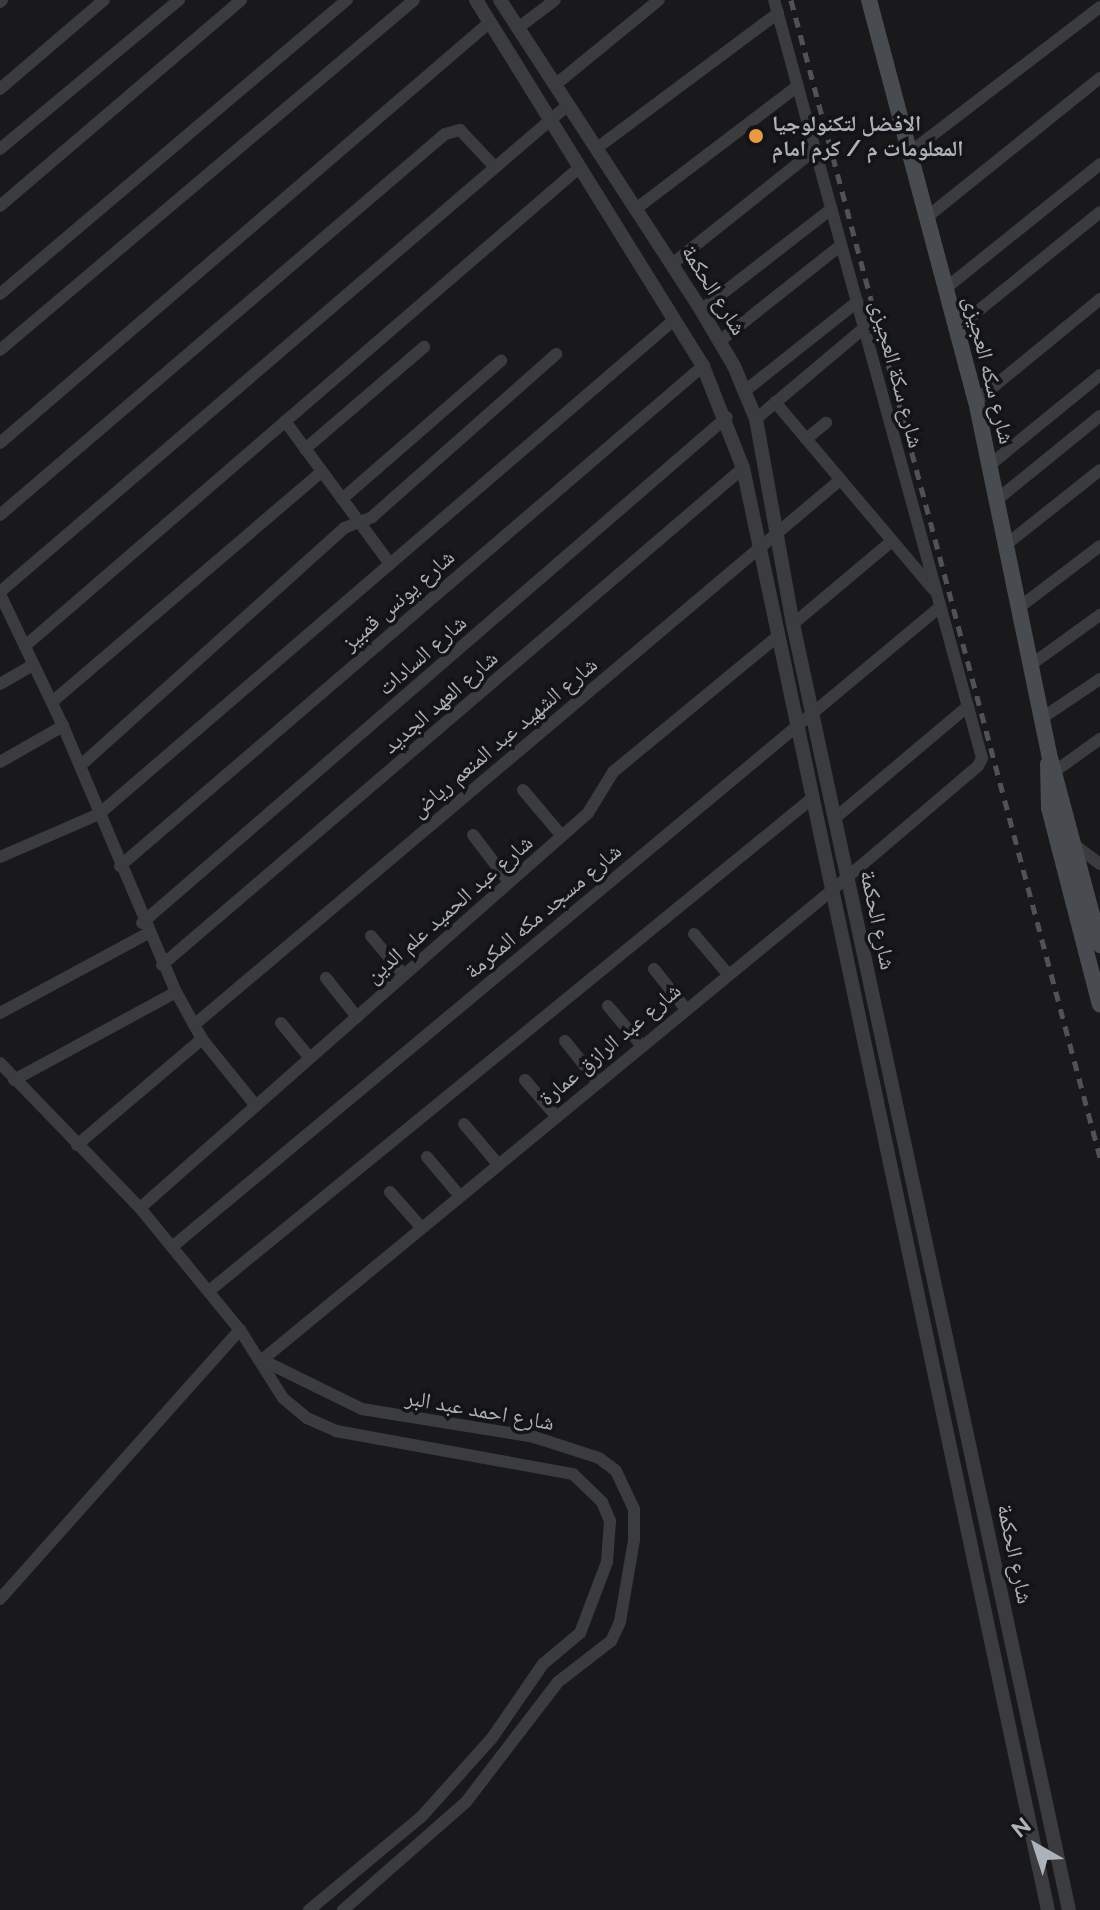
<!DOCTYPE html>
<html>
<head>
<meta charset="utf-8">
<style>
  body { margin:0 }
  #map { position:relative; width:1100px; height:1910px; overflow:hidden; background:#19191b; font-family:Raleway,"Noto Naskh Arabic",sans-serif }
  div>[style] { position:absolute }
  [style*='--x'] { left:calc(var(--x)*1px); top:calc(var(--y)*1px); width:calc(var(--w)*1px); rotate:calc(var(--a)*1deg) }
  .minor>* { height:12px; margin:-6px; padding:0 6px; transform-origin:6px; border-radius:6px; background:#3a3c40 }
  .tertiary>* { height:14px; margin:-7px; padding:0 7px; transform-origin:7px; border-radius:7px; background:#3a3c40 }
  .secondary>* { height:16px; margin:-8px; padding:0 8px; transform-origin:8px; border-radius:8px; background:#484b50 }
  .rail>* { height:5px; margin-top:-2.5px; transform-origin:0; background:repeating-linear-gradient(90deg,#4f5257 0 10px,transparent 0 18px) }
  .dots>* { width:22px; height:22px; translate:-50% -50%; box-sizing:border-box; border:4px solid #141416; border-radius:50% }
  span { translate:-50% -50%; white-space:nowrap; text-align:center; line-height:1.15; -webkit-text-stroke:7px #141416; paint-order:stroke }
  .poi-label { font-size:22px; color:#acb2ba; font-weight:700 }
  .left { translate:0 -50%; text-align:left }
  .street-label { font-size:22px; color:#acb2ba }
  .north { position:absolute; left:996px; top:1806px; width:80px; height:80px; -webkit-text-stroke:6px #141416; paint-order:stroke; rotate:321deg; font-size:22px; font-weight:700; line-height:32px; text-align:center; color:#acb2ba }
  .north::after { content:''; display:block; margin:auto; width:28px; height:36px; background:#acb2ba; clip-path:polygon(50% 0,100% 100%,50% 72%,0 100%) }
</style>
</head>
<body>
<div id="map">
  <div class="minor">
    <i style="--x:0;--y:2;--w:3;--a:-45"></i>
    <i style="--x:518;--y:28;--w:46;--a:-37.1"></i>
    <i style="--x:555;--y:85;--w:134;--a:-39.3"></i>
    <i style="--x:0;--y:89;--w:137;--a:-40.6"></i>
    <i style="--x:597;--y:148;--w:226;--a:-36.7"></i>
    <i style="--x:0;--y:149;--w:233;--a:-39.8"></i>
    <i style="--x:909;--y:153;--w:240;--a:-37.4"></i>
    <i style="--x:0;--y:206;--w:317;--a:-40.5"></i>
    <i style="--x:637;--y:208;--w:202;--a:-37.2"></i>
    <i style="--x:927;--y:217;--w:222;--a:-38.8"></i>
    <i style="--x:672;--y:264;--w:183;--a:-38.6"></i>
    <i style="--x:946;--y:288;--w:198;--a:-38.8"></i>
    <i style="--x:0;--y:294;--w:455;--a:-40.3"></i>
    <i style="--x:701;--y:310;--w:165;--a:-37.8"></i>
    <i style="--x:957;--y:328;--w:184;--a:-39"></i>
    <i style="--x:720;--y:341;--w:154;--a:-38.4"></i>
    <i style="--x:0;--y:350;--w:542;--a:-40.21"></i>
    <i style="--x:746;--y:390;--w:142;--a:-38.4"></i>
    <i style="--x:976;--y:401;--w:161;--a:-39.4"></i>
    <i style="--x:775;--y:402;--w:245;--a:49.8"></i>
    <i style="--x:756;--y:419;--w:141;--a:-40.1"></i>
    <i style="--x:285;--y:421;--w:177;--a:53.7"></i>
    <i style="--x:806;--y:439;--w:26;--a:-39"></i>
    <i style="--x:0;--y:443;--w:646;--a:-40.67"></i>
    <i style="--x:305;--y:449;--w:157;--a:-40.6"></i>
    <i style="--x:991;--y:464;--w:141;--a:-39.2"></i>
    <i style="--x:999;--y:498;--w:130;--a:-39.1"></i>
    <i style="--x:342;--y:499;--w:211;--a:-41"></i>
    <i style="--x:0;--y:515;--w:586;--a:-40.57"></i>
    <i style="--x:445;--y:134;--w:16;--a:-15"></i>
    <i style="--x:460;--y:130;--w:51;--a:46.6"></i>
    <i style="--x:1008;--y:543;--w:117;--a:-38.4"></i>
    <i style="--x:0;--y:592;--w:748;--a:-40.61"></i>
    <i style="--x:0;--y:594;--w:146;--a:64.5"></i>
    <i style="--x:63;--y:726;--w:289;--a:67"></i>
    <i style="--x:176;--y:992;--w:54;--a:61"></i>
    <i style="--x:202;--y:1039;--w:86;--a:51.1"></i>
    <i style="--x:1021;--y:606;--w:99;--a:-37.2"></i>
    <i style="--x:793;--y:624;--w:129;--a:-40"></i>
    <i style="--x:25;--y:646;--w:732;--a:-40.79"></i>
    <i style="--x:1032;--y:664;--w:84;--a:-35.8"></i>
    <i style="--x:0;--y:684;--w:38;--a:-30"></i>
    <i style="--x:52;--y:702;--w:355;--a:-40.5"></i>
    <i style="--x:1042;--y:718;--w:70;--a:-33.9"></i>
    <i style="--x:0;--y:762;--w:73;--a:-29.7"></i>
    <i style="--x:80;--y:766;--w:355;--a:-42"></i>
    <i style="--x:344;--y:528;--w:30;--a:-21"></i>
    <i style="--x:372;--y:517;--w:246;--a:-41.5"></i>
    <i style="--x:1054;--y:772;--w:57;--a:-35.7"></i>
    <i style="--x:523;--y:790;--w:60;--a:49.7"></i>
    <i style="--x:834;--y:819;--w:175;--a:-40.1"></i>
    <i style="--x:473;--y:835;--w:59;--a:52.5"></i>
    <i style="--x:1072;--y:843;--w:35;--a:37"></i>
    <i style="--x:0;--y:857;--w:108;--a:-23.5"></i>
    <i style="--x:99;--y:814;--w:758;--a:-40.67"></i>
    <i style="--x:120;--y:866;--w:768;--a:-40.62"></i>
    <i style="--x:142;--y:923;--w:773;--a:-40.86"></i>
    <i style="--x:694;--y:934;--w:51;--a:49.8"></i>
    <i style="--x:371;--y:936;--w:51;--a:49.8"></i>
    <i style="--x:162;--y:965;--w:765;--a:-40.54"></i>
    <i style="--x:654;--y:969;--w:50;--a:51.5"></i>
    <i style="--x:326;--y:978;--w:50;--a:51.5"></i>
    <i style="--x:608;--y:1006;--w:51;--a:49.8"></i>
    <i style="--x:0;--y:1013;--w:167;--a:-28.3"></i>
    <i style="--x:281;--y:1023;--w:45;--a:50.4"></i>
    <i style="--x:194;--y:1025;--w:845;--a:-40.15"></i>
    <i style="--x:565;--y:1041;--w:51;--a:51.3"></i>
    <i style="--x:0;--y:1063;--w:202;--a:46"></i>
    <i style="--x:140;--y:1208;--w:158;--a:50.7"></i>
    <i style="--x:240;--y:1330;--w:80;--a:57.7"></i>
    <i style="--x:283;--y:1398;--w:31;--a:40"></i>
    <i style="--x:307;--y:1418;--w:32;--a:24"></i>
    <i style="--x:336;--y:1431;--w:241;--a:10.3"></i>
    <i style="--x:573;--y:1474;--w:40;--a:44"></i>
    <i style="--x:602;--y:1502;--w:21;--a:67"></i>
    <i style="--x:610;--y:1521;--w:41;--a:94.2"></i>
    <i style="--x:607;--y:1562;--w:76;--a:110.8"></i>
    <i style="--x:580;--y:1633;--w:48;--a:140"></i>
    <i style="--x:543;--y:1664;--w:90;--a:124.6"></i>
    <i style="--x:492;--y:1738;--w:106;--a:131.9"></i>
    <i style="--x:421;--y:1817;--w:146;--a:140.3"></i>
    <i style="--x:14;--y:1080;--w:184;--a:-28.5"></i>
    <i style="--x:525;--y:1080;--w:46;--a:49.4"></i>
    <i style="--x:464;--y:1124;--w:51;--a:49.8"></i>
    <i style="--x:77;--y:1145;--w:164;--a:-40.3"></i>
    <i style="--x:427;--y:1157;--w:50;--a:49.9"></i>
    <i style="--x:390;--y:1192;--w:45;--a:48.6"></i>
    <i style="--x:140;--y:1208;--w:597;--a:-41.4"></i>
    <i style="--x:588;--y:813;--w:48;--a:-58.6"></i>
    <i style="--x:613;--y:772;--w:212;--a:-39.5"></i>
    <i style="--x:172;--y:1247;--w:1000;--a:-39.81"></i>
    <i style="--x:209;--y:1291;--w:776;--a:-39.25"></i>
    <i style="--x:262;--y:1360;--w:736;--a:-39.49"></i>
    <i style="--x:830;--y:892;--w:194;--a:-40.4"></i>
    <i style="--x:978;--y:766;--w:9;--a:-63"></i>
    <i style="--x:982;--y:758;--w:786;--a:-105.34"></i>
    <i style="--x:262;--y:1360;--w:111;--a:26.1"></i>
    <i style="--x:362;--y:1409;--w:174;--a:9.2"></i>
    <i style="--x:534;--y:1437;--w:68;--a:17.9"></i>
    <i style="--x:599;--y:1458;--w:21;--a:37"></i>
    <i style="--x:616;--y:1471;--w:42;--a:64.7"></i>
    <i style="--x:634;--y:1509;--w:31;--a:90"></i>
    <i style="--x:634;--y:1540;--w:83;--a:99.7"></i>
    <i style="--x:620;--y:1622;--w:21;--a:115"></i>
    <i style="--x:611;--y:1641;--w:67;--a:142.3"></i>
    <i style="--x:558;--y:1682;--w:151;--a:127.5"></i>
    <i style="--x:466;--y:1802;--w:164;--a:138.7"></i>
    <i style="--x:0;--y:1599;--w:361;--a:-48.3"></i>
  </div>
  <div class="tertiary">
    <i style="--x:476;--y:0;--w:431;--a:58.2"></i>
    <i style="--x:703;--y:366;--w:110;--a:68.6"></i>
    <i style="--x:743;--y:468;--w:1474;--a:78.06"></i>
    <i style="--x:500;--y:0;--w:369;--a:57"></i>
    <i style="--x:701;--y:310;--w:65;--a:59.5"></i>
    <i style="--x:734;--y:366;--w:57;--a:67.5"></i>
    <i style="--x:756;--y:419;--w:208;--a:79.8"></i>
    <i style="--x:793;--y:624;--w:1315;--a:77.89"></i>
  </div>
  <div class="secondary">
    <i style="--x:869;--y:0;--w:415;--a:75.1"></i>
    <i style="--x:976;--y:401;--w:360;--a:78.3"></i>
    <i style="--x:1049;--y:754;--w:198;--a:75"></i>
    <i style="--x:1048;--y:764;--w:44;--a:88.7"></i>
    <i style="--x:1049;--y:808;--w:203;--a:75.5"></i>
  </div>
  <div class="rail">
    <i style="--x:791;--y:0;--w:1198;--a:75.05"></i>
  </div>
  <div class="dots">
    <i style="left:756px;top:136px;background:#e79945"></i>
  </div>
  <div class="poi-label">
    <span class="left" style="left:772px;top:136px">الافضل لتكنولوجيا<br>المعلومات م / كرم امام</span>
  </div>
  <div class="street-label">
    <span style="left:714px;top:290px;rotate:58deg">شارع الحكمة</span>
    <span style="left:989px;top:370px;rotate:76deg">شارع سكه العجيزى</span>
    <span style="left:897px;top:374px;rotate:75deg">شارع سكة العجيزى</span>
    <span style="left:398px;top:600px;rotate:-41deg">شارع يونس قمبيز</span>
    <span style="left:422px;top:655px;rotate:-41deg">شارع السادات</span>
    <span style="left:440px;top:702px;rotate:-41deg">شارع العهد الجديد</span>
    <span style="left:504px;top:737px;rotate:-40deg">شارع الشهيد عبد المنعم رياض</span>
    <span style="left:449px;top:909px;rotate:-41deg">شارع عبد الحميد علم الدين</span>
    <span style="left:543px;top:911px;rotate:-40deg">شارع مسجد مكه المكرمة</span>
    <span style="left:878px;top:920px;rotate:78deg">شارع الحكمة</span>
    <span style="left:610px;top:1044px;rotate:-40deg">شارع عبد الرازق عمارة</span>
    <span style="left:480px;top:1410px;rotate:10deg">شارع احمد عبد البر</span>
    <span style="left:1015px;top:1554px;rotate:78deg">شارع الحكمة</span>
  </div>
  <div class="north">N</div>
</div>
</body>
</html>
